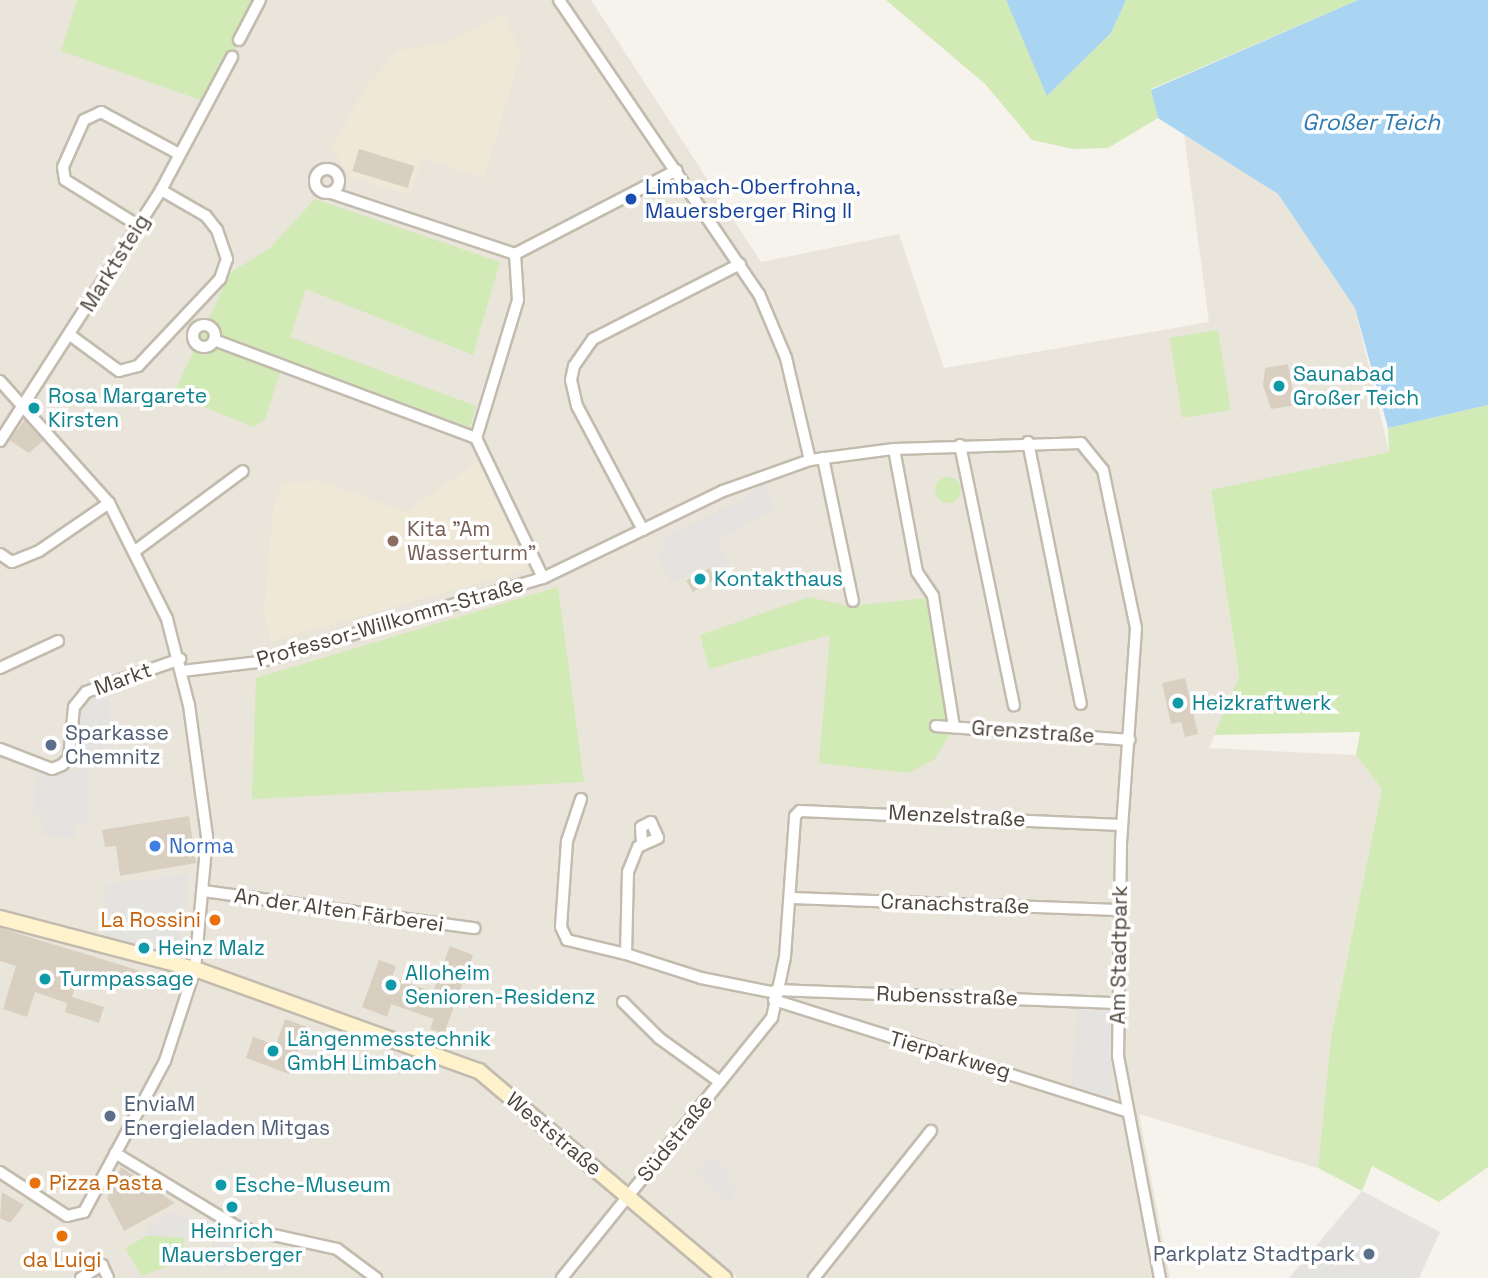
<!DOCTYPE html>
<html>
<head>
<meta charset="utf-8">
<style>
  body { margin:0 }
  #map { position:relative; width:1488px; height:1278px; overflow:hidden; background:#f6f3ec; font-family:"Space Grotesk",sans-serif }
  div>[style] { position:absolute }
  [style*='--x'] { left:calc(var(--x)*1px); top:calc(var(--y)*1px); width:calc(var(--w)*1px); rotate:calc(var(--a)*1deg) }
  .residential>* { inset:0; background:#eae5da }
  .education>* { inset:0; background:#efe8d6 }
  .green>* { inset:0; background:#d2eab5; transform-origin:0 0 }
  .round { border-radius:50% }
  .parking>* { inset:0; background:#e5e3e0 }
  .water>* { inset:0; background:#a9d4f2 }
  .building>* { inset:0; background:#d8cfc1; transform-origin:0 0 }
  .roads { filter:drop-shadow(2px 0 #c2bbae) drop-shadow(-2px 0 #c2bbae) drop-shadow(0 2px #c2bbae) drop-shadow(0 -2px #c2bbae) }
  .minor>* { height:10px; margin:-5px; padding:0 5px; transform-origin:5px; border-radius:5px; background:#fff }
  .minor>.ring { margin:-5px; padding:0; box-sizing:content-box; background:none; border:10px solid #fff; border-radius:50% }
  .secondary>* { height:14px; margin:-7px; padding:0 7px; transform-origin:7px; border-radius:7px; background:#fff3cd }
  .dots>* { width:19px; height:19px; translate:-50% -50%; box-sizing:border-box; border:4px solid #fff; border-radius:50% }
  span { translate:-50% -50%; white-space:nowrap; text-align:center; line-height:1.15; -webkit-text-stroke:7px #fff; paint-order:stroke }
  .transit-label { font-size:21px; color:#164399 }
  .left { translate:0 -50%; text-align:left }
  .street-label { font-size:21px; color:#4b4439 }
  .culture-label { font-size:21px; color:#0d838f }
  .education-label { font-size:21px; color:#785e54 }
  .service-label { font-size:21px; color:#4e5e75 }
  .right { translate:-100% -50%; text-align:right }
  .shop-label { font-size:21px; color:#366cbe }
  .food-label { font-size:21px; color:#c56008 }
  .water-label { font-size:23px; color:#2e7ab2; font-style:italic }
</style>
</head>
<body>
<div id="map">
  <div class="residential">
    <i style="clip-path:polygon(0 0,591px 0,761px 262px,899px 234px,944px 368px,1209px 322px,1184px 134px,1278px 194px,1355px 308px,1389px 452px,1211px 491px,1239px 678px,1209px 748px,1356px 755px,1382px 789px,1331px 1037px,1318px 1168px,1139px 1114px,1170px 1278px,738px 1278px,484px 1063px,198px 960px,0 909px)"></i>
    <i style="clip-path:polygon(0 923px,196px 974px,476px 1075px,716px 1278px,0 1278px)"></i>
  </div>
  <div class="education">
    <i style="clip-path:polygon(504px 15px,521px 53px,484px 178px,422px 157px,410px 195px,349px 176px,332px 147px,367px 85px,400px 50px,448px 42px)"></i>
    <i style="clip-path:polygon(478px 461px,528px 569px,271px 641px,264px 612px,273px 511px,282px 482px,319px 481px,407px 512px)"></i>
  </div>
  <div class="green">
    <i style="clip-path:polygon(77px 0,260px 0,209px 103px,61px 51px)"></i>
    <i style="clip-path:polygon(886px 0,1006px 0,1048px 95px,1111px 33px,1126px 0,1358px 0,1151px 89px,1158px 118px,1108px 148px,1073px 149px,1032px 140px,985px 84px)"></i>
    <i style="clip-path:polygon(315px 199px,500px 262px,473px 355px,306px 289px,290px 337px,476px 406px,470px 427px,284px 361px,265px 419px,254px 427px,173px 395px,230px 273px,270px 248px)"></i>
    <i style="left:1218px;top:330px;width:81px;height:49px;rotate:81deg"></i>
    <i style="clip-path:polygon(1488px 405px,1488px 1167px,1439px 1202px,1372px 1166px,1362px 1191px,1318px 1168px,1331px 1037px,1382px 789px,1356px 755px,1360px 732px,1214px 735px,1239px 677px,1211px 490px,1389px 452px,1388px 428px)"></i>
    <i class="round" style="left:935px;top:477px;width:26px;height:26px"></i>
    <i style="clip-path:polygon(558px 587px,584px 782px,252px 799px,256px 678px)"></i>
    <i style="clip-path:polygon(809px 597px,849px 606px,927px 598px,954px 727px,935px 759px,908px 773px,819px 763px,830px 635px,709px 669px,700px 635px)"></i>
    <i style="clip-path:polygon(176px 1220px,193px 1228px,184px 1238px,181px 1261px,142px 1276px,125px 1248px)"></i>
  </div>
  <div class="parking">
    <i style="clip-path:polygon(764px 481px,775px 509px,718px 541px,735px 578px,718px 584px,708px 565px,671px 583px,657px 555px,667px 550px,661px 539px,744px 498px)"></i>
    <i style="clip-path:polygon(108px 690px,113px 747px,88px 750px,88px 823px,76px 823px,75px 838px,42px 836px,41px 814px,33px 814px,36px 772px,74px 771px,78px 707px,88px 695px)"></i>
    <i style="clip-path:polygon(189px 874px,181px 944px,167px 952px,103px 938px,106px 884px)"></i>
    <i style="clip-path:polygon(1077px 1006px,1110px 1009px,1113px 1097px,1072px 1086px)"></i>
    <i style="clip-path:polygon(710px 1156px,733px 1175px,727px 1183px,737px 1191px,728px 1202px,695px 1175px)"></i>
    <i style="clip-path:polygon(1362px 1191px,1440px 1232px,1419px 1278px,1289px 1278px)"></i>
    <i style="clip-path:polygon(173px 1212px,221px 1229px,221px 1239px,146px 1236px,146px 1228px)"></i>
    <i class="round" style="left:208px;top:1242px;width:28px;height:28px"></i>
  </div>
  <div class="water">
    <i style="clip-path:polygon(1006px 0,1126px 0,1111px 33px,1047px 96px)"></i>
    <i style="clip-path:polygon(1358px 0,1488px 0,1488px 405px,1388px 428px,1355px 308px,1278px 194px,1158px 118px,1151px 90px)"></i>
  </div>
  <div class="building">
    <i style="left:359px;top:149px;width:58px;height:23px;rotate:17deg"></i>
    <i style="clip-path:polygon(1288px 364px,1295px 405px,1271px 409px,1263px 385px,1265px 368px)"></i>
    <i style="clip-path:polygon(25px 420px,43px 441px,29px 453px,9px 440px)"></i>
    <i style="left:709px;top:568px;width:13px;height:26px;rotate:61deg"></i>
    <i style="clip-path:polygon(1185px 678px,1198px 734px,1185px 737px,1181px 722px,1171px 724px,1162px 683px)"></i>
    <i style="clip-path:polygon(189px 816px,196px 863px,120px 876px,116px 846px,105px 847px,102px 830px)"></i>
    <i style="clip-path:polygon(0 928px,141px 971px,136px 988px,80px 970px,72px 997px,104px 1007px,99px 1023px,65px 1012px,67px 1003px,35px 992px,27px 1017px,3px 1009px,16px 966px,0 961px)"></i>
    <i style="clip-path:polygon(450px 946px,473px 955px,444px 1034px,430px 1029px,434px 1019px,391px 1004px,387px 1017px,362px 1007px,379px 960px,396px 966px,392px 977px,433px 992px)"></i>
    <i style="clip-path:polygon(285px 1019px,307px 1027px,289px 1074px,246px 1058px,253px 1037px,276px 1045px)"></i>
    <i style="clip-path:polygon(121px 1167px,175px 1203px,124px 1231px,107px 1198px)"></i>
    <i style="clip-path:polygon(2px 1192px,24px 1205px,10px 1223px,0 1218px)"></i>
  </div>
  <div class="roads">
    <div class="minor">
      <i style="--x:559;--y:0;--w:356;--a:55.8"></i>
      <i style="--x:759;--y:294;--w:69;--a:67.1"></i>
      <i style="--x:786;--y:358;--w:105;--a:76.8"></i>
      <i style="--x:239;--y:40;--w:45;--a:-62.3"></i>
      <i class="ring" style="left:315px;top:169px;width:14px;height:14px"></i>
      <i style="--x:331;--y:193;--w:194;--a:18.3"></i>
      <i style="--x:515;--y:254;--w:182;--a:-27.4"></i>
      <i style="--x:139;--y:226;--w:87;--a:-148.1"></i>
      <i style="--x:65;--y:180;--w:13;--a:-99"></i>
      <i style="--x:63;--y:167;--w:51;--a:-65.9"></i>
      <i style="--x:84;--y:120;--w:19;--a:-25"></i>
      <i style="--x:101;--y:112;--w:89;--a:28.3"></i>
      <i style="--x:515;--y:254;--w:46;--a:86.3"></i>
      <i style="--x:518;--y:300;--w:144;--a:106.9"></i>
      <i style="--x:476;--y:438;--w:155;--a:64.4"></i>
      <i class="ring" style="left:193px;top:325px;width:12px;height:12px"></i>
      <i style="--x:70;--y:335;--w:61;--a:36.3"></i>
      <i style="--x:119;--y:371;--w:20;--a:-15"></i>
      <i style="--x:138;--y:366;--w:120;--a:-46.7"></i>
      <i style="--x:220;--y:279;--w:21;--a:-71"></i>
      <i style="--x:227;--y:259;--w:31;--a:-109"></i>
      <i style="--x:217;--y:230;--w:18;--a:-128"></i>
      <i style="--x:206;--y:216;--w:52;--a:-150"></i>
      <i style="--x:214;--y:340;--w:280;--a:20.5"></i>
      <i style="--x:0;--y:381;--w:164;--a:48.2"></i>
      <i style="--x:109;--y:503;--w:130;--a:63.4"></i>
      <i style="--x:167;--y:619;--w:89;--a:75.7"></i>
      <i style="--x:189;--y:705;--w:133;--a:82.2"></i>
      <i style="--x:207;--y:837;--w:133;--a:95.2"></i>
      <i style="--x:195;--y:969;--w:97;--a:108.1"></i>
      <i style="--x:165;--y:1061;--w:171;--a:118.2"></i>
      <i style="--x:84;--y:1212;--w:17;--a:167"></i>
      <i style="--x:67;--y:1216;--w:80;--a:-146.7"></i>
      <i style="--x:0;--y:441;--w:298;--a:-57.3"></i>
      <i style="--x:161;--y:190;--w:151;--a:-61.9"></i>
      <i style="--x:1028;--y:442;--w:267;--a:78.6"></i>
      <i style="--x:960;--y:445;--w:266;--a:78.3"></i>
      <i style="--x:894;--y:449;--w:125;--a:79.4"></i>
      <i style="--x:917;--y:572;--w:29;--a:56"></i>
      <i style="--x:933;--y:596;--w:133;--a:80.9"></i>
      <i style="--x:823;--y:458;--w:146;--a:78.2"></i>
      <i style="--x:643;--y:530;--w:140;--a:-118"></i>
      <i style="--x:577;--y:406;--w:27;--a:-103"></i>
      <i style="--x:571;--y:380;--w:14;--a:-78"></i>
      <i style="--x:574;--y:366;--w:33;--a:-55"></i>
      <i style="--x:593;--y:339;--w:165;--a:-27"></i>
      <i style="--x:135;--y:551;--w:134;--a:-36.5"></i>
      <i style="--x:0;--y:554;--w:14;--a:34"></i>
      <i style="--x:12;--y:562;--w:29;--a:-22"></i>
      <i style="--x:39;--y:551;--w:85;--a:-34.4"></i>
      <i style="--x:0;--y:668;--w:64;--a:-25"></i>
      <i style="--x:182;--y:671;--w:78;--a:-6.7"></i>
      <i style="--x:259;--y:662;--w:296;--a:-16.5"></i>
      <i style="--x:543;--y:578;--w:200;--a:-25.8"></i>
      <i style="--x:723;--y:491;--w:92;--a:-19.6"></i>
      <i style="--x:810;--y:460;--w:85;--a:-7.5"></i>
      <i style="--x:894;--y:449;--w:187;--a:-1.8"></i>
      <i style="--x:1081;--y:443;--w:35;--a:51"></i>
      <i style="--x:1103;--y:470;--w:161;--a:78.2"></i>
      <i style="--x:1136;--y:628;--w:217;--a:94"></i>
      <i style="--x:1121;--y:844;--w:212;--a:90.8"></i>
      <i style="--x:1118;--y:1056;--w:226;--a:79.3"></i>
      <i style="--x:936;--y:726;--w:194;--a:4.1"></i>
      <i style="--x:0;--y:749;--w:56;--a:21"></i>
      <i style="--x:52;--y:769;--w:11;--a:-22"></i>
      <i style="--x:62;--y:765;--w:10;--a:-45"></i>
      <i style="--x:69;--y:758;--w:51;--a:-84.4"></i>
      <i style="--x:74;--y:707;--w:19;--a:-51"></i>
      <i style="--x:86;--y:692;--w:100;--a:-19.3"></i>
      <i style="--x:581;--y:799;--w:44;--a:108.4"></i>
      <i style="--x:567;--y:841;--w:86;--a:94"></i>
      <i style="--x:561;--y:927;--w:14;--a:65"></i>
      <i style="--x:567;--y:940;--w:61;--a:13.3"></i>
      <i style="--x:642;--y:845;--w:18;--a:-93"></i>
      <i style="--x:641;--y:827;--w:11;--a:-27"></i>
      <i style="--x:651;--y:822;--w:17;--a:66"></i>
      <i style="--x:658;--y:838;--w:22;--a:156"></i>
      <i style="--x:638;--y:847;--w:27;--a:112"></i>
      <i style="--x:628;--y:872;--w:82;--a:91.4"></i>
      <i style="--x:626;--y:954;--w:79;--a:17.7"></i>
      <i style="--x:701;--y:978;--w:76;--a:11.3"></i>
      <i style="--x:203;--y:891;--w:274;--a:7.8"></i>
      <i style="--x:790;--y:898;--w:330;--a:2.1"></i>
      <i style="--x:776;--y:990;--w:342;--a:2.2"></i>
      <i style="--x:774;--y:1000;--w:368;--a:17.5"></i>
      <i style="--x:623;--y:1002;--w:51;--a:45"></i>
      <i style="--x:659;--y:1038;--w:75;--a:35.8"></i>
      <i style="--x:115;--y:1153;--w:143;--a:31.2"></i>
      <i style="--x:237;--y:1227;--w:102;--a:12.4"></i>
      <i style="--x:337;--y:1249;--w:49;--a:36.6"></i>
      <i style="--x:81;--y:1278;--w:25;--a:-32"></i>
      <i style="--x:102;--y:1265;--w:14;--a:65"></i>
      <i style="--x:562;--y:1278;--w:334;--a:-51.1"></i>
      <i style="--x:772;--y:1018;--w:62;--a:-78"></i>
      <i style="--x:785;--y:957;--w:141;--a:-85.9"></i>
      <i style="--x:795;--y:816;--w:7;--a:-45"></i>
      <i style="--x:800;--y:811;--w:322;--a:2.5"></i>
      <i style="--x:814;--y:1278;--w:188;--a:-51.5"></i>
    </div>
    <div class="secondary">
      <i style="--x:0;--y:918;--w:202;--a:14.7"></i>
      <i style="--x:195;--y:969;--w:302;--a:19.8"></i>
      <i style="--x:479;--y:1071;--w:321;--a:40.2"></i>
    </div>
  </div>
  <div class="dots">
    <i style="left:631px;top:199px;background:#1a4fb4"></i>
    <i style="left:1279px;top:386px;background:#0f9aa8"></i>
    <i style="left:34px;top:408px;background:#0f9aa8"></i>
    <i style="left:393px;top:541px;background:#8d6e63"></i>
    <i style="left:700px;top:579px;background:#0f9aa8"></i>
    <i style="left:1178px;top:703px;background:#0f9aa8"></i>
    <i style="left:51px;top:745px;background:#5c6f8a"></i>
    <i style="left:155px;top:846px;background:#3f7fe0"></i>
    <i style="left:215px;top:920px;background:#e8710a"></i>
    <i style="left:144px;top:948px;background:#0f9aa8"></i>
    <i style="left:45px;top:979px;background:#0f9aa8"></i>
    <i style="left:391px;top:985px;background:#0f9aa8"></i>
    <i style="left:273px;top:1051px;background:#0f9aa8"></i>
    <i style="left:110px;top:1116px;background:#5c6f8a"></i>
    <i style="left:35px;top:1183px;background:#e8710a"></i>
    <i style="left:221px;top:1185px;background:#0f9aa8"></i>
    <i style="left:232px;top:1207px;background:#0f9aa8"></i>
    <i style="left:62px;top:1236px;background:#e8710a"></i>
    <i style="left:1369px;top:1254px;background:#5c6f8a"></i>
  </div>
  <div class="transit-label">
    <span class="left" style="left:645px;top:199px">Limbach-Oberfrohna,<br>Mauersberger Ring II</span>
  </div>
  <div class="street-label">
    <span style="left:115px;top:263px;rotate:-58deg">Marktsteig</span>
    <span style="left:390px;top:622px;rotate:-16deg">Professor-Willkomm-Straße</span>
    <span style="left:123px;top:679px;rotate:-20deg">Markt</span>
    <span style="left:1033px;top:732px;rotate:4deg">Grenzstraße</span>
    <span style="left:957px;top:816px;rotate:3deg">Menzelstraße</span>
    <span style="left:955px;top:904px;rotate:2deg">Cranachstraße</span>
    <span style="left:339px;top:910px;rotate:8deg">An der Alten Färberei</span>
    <span style="left:1119px;top:955px;rotate:-89deg">Am Stadtpark</span>
    <span style="left:947px;top:996px;rotate:2deg">Rubensstraße</span>
    <span style="left:950px;top:1055px;rotate:16deg">Tierparkweg</span>
    <span style="left:554px;top:1134px;rotate:40deg">Weststraße</span>
    <span style="left:675px;top:1138px;rotate:-51deg">Südstraße</span>
  </div>
  <div class="culture-label">
    <span class="left" style="left:1293px;top:386px">Saunabad<br>Großer Teich</span>
    <span class="left" style="left:48px;top:408px">Rosa Margarete<br>Kirsten</span>
    <span class="left" style="left:714px;top:579px">Kontakthaus</span>
    <span class="left" style="left:1192px;top:703px">Heizkraftwerk</span>
    <span class="left" style="left:158px;top:948px">Heinz Malz</span>
    <span class="left" style="left:405px;top:985px">Alloheim<br>Senioren-Residenz</span>
    <span class="left" style="left:59px;top:979px">Turmpassage</span>
    <span class="left" style="left:287px;top:1051px">Längenmesstechnik<br>GmbH Limbach</span>
    <span class="left" style="left:235px;top:1185px">Esche-Museum</span>
    <span style="left:232px;top:1243px">Heinrich<br>Mauersberger</span>
  </div>
  <div class="education-label">
    <span class="left" style="left:407px;top:541px">Kita "Am<br>Wasserturm"</span>
  </div>
  <div class="service-label">
    <span class="left" style="left:65px;top:745px">Sparkasse<br>Chemnitz</span>
    <span class="left" style="left:124px;top:1116px">EnviaM<br>Energieladen Mitgas</span>
    <span class="right" style="left:1355px;top:1254px">Parkplatz Stadtpark</span>
  </div>
  <div class="shop-label">
    <span class="left" style="left:169px;top:846px">Norma</span>
  </div>
  <div class="food-label">
    <span class="right" style="left:201px;top:920px">La Rossini</span>
    <span class="left" style="left:49px;top:1183px">Pizza Pasta</span>
    <span style="left:62px;top:1260px">da Luigi</span>
  </div>
  <div class="water-label">
    <span style="left:1371px;top:122px">Großer Teich</span>
  </div>
</div>
</body>
</html>
